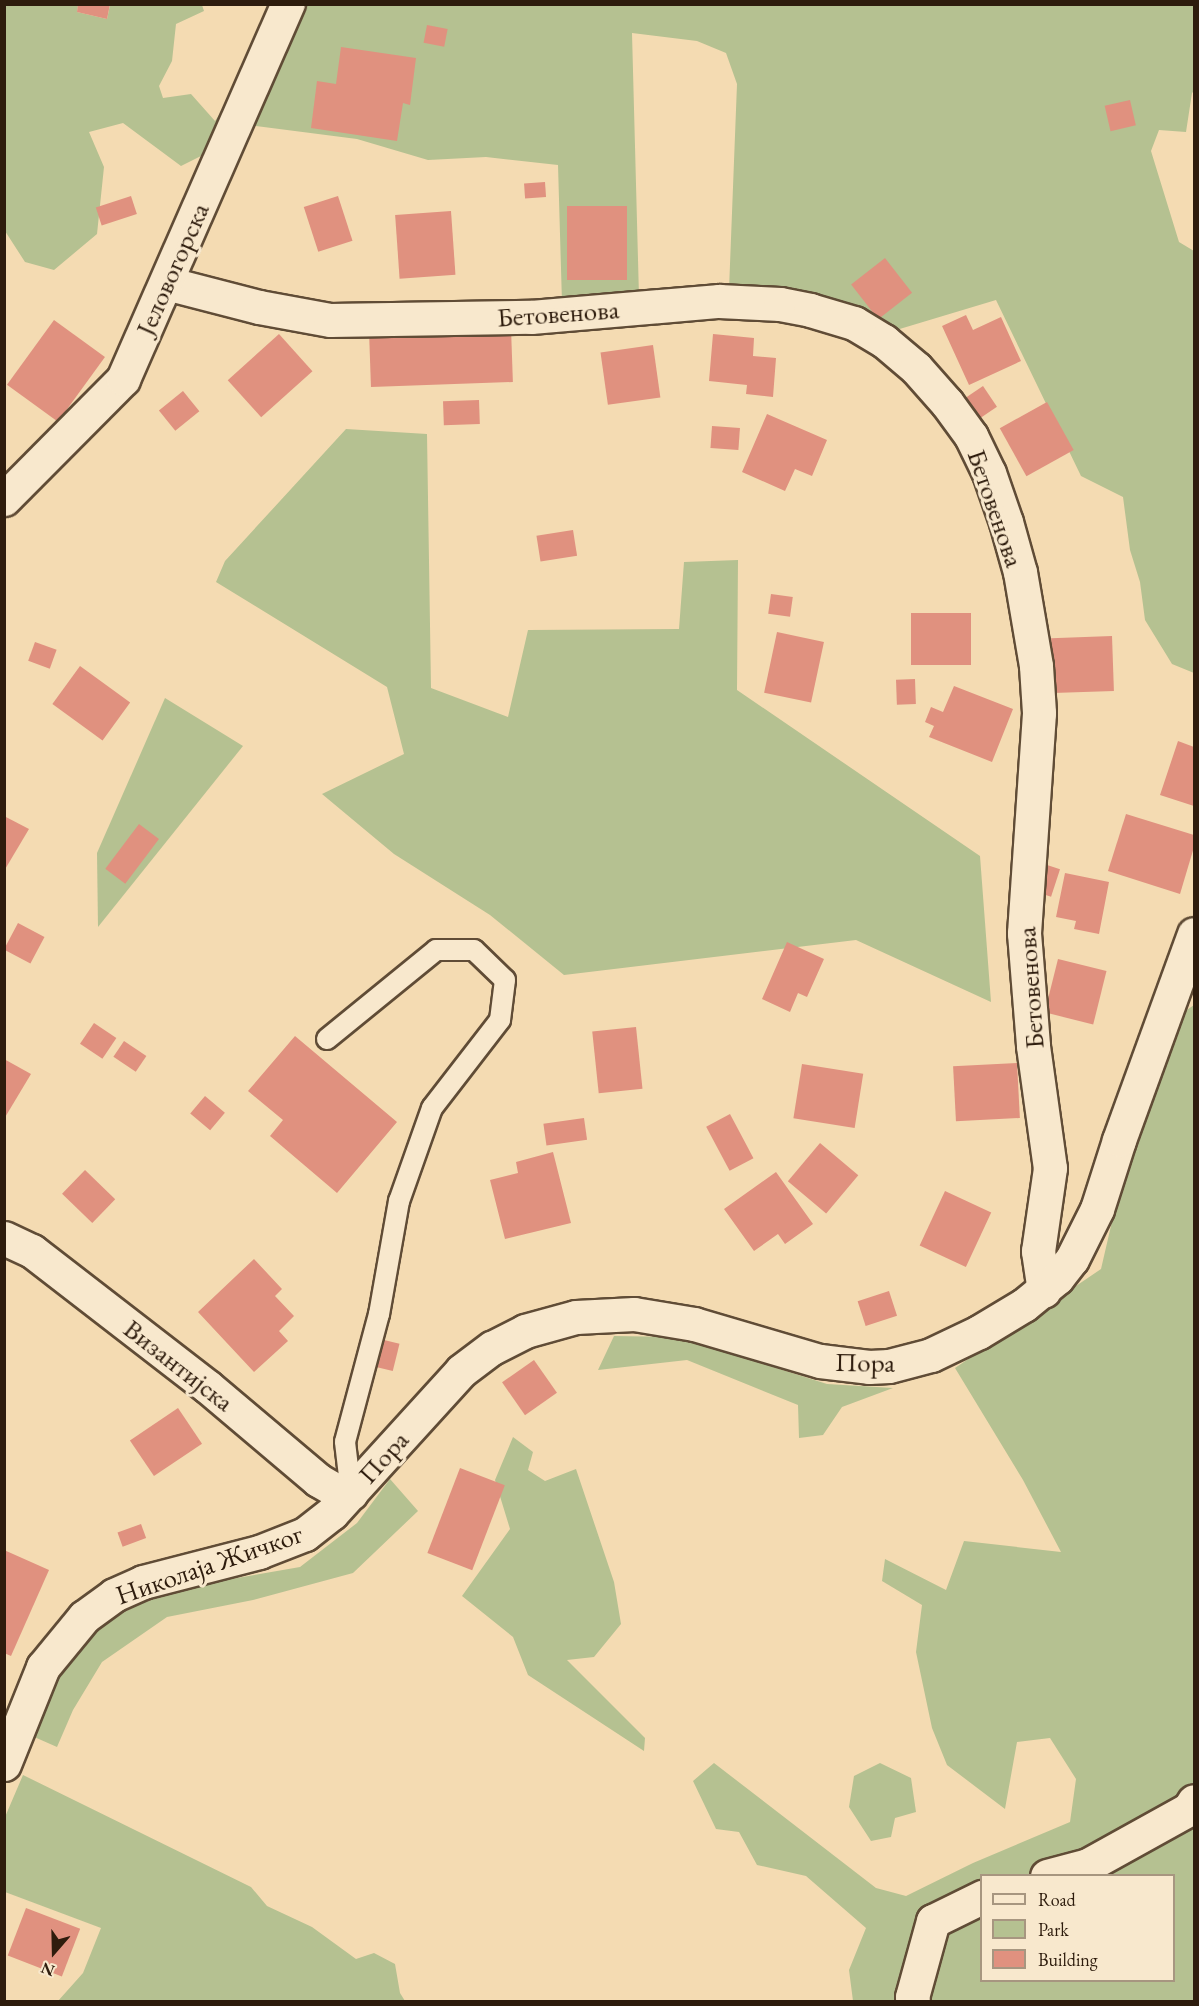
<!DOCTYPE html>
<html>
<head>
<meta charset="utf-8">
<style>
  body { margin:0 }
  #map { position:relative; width:1199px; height:2006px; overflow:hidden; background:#f4dbb2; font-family:"EB Garamond",serif }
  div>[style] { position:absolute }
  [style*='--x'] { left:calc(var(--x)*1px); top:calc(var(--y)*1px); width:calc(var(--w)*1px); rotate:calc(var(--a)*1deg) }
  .green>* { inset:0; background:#b5c191 }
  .building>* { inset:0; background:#e0917f; transform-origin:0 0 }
  .roads { filter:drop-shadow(2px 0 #604c36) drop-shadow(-2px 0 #604c36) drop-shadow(0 2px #604c36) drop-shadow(0 -2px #604c36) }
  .lane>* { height:20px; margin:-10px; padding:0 10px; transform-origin:10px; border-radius:10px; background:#f8e8cd }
  .street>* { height:33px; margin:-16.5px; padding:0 16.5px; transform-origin:16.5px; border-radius:16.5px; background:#f8e8cd }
  .secondary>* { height:33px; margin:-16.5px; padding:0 16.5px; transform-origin:16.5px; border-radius:16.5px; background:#f8e8cd }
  span { translate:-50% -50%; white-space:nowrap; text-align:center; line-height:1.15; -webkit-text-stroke:6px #f8e8cd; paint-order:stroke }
  .street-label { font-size:27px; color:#2e1c0d }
  .frame { position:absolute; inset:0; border:6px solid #2e1c0d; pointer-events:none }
  .legend { position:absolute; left:980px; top:1874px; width:195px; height:108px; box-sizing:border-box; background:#f8e8cd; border:2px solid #a79680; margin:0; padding:8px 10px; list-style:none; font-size:18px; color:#2e1c0d }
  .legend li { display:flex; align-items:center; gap:12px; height:30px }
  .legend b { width:30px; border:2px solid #a79680 }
  .north { position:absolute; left:24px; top:1922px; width:60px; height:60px; -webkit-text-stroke:4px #f8e8cd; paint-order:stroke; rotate:200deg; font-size:16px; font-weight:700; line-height:24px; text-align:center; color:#2e1c0d }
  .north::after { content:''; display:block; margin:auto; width:21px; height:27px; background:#2e1c0d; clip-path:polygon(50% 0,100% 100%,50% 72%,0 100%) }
</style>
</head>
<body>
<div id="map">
  <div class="green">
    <i style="clip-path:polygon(4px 5px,78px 5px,77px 12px,107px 19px,110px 5px,202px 5px,204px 11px,176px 24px,172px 61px,159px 86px,163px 98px,191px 94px,215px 121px,292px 5px,1194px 5px,1194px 91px,1192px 93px,1186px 132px,1159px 130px,1151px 151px,1179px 242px,1194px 251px,1194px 673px,1172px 664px,1145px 620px,1140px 582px,1130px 550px,1123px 497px,1081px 476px,996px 300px,893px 331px,729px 290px,737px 84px,726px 53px,697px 41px,632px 33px,639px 297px,562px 303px,558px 165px,486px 157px,428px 160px,357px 139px,216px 121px,211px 151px,181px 166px,123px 123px,89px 132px,104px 167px,97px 234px,54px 270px,25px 262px,5px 231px)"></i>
    <i style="clip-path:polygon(346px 429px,427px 434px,431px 688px,508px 717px,528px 630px,679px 629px,684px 562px,738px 560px,737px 690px,980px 856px,991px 1002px,856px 940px,564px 975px,490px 915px,394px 854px,322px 794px,404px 754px,387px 687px,216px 582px,225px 561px)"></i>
    <i style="clip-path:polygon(165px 698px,243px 746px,98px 927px,97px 853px)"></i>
    <i style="clip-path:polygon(evenodd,1194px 1005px,1194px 2001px,853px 2001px,849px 1970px,866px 1928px,806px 1876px,757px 1865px,739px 1832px,716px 1829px,693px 1781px,714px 1763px,876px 1888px,906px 1896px,973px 1863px,1070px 1822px,1076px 1779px,1050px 1738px,1017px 1742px,1005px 1809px,947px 1765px,932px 1728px,916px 1652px,922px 1605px,882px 1581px,885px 1559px,946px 1590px,964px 1541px,1061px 1552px,1023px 1480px,955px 1368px,1101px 1269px,1126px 1161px,1172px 1020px,1194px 1005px,982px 1876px,1174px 1876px,1174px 1980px,982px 1980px,982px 1876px)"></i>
    <i style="clip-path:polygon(614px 1336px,678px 1337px,827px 1384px,893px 1388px,842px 1407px,823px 1435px,799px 1438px,798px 1405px,687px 1360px,598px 1370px)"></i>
    <i style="clip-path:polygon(513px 1437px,533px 1452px,528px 1470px,545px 1481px,576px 1469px,614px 1582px,621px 1624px,594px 1657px,567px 1660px,645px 1738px,644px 1751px,528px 1675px,513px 1637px,462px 1596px,510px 1529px,495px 1480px)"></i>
    <i style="clip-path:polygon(390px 1479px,418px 1511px,353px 1573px,253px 1600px,167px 1617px,102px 1662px,73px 1710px,57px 1747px,32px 1736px,52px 1678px,92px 1631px,140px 1603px,225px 1580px,300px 1567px,357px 1523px)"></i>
    <i style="clip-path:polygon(880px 1763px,911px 1778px,916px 1812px,895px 1818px,891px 1837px,871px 1841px,849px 1807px,854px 1776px)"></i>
    <i style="clip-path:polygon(23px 1775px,251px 1887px,267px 1906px,312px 1927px,356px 1959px,374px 1953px,395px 1964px,400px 1993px,405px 2001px,58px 2001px,83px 1973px,101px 1928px,5px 1892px,5px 1817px)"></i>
  </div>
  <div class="building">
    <i style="clip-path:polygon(78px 4px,110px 4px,107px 19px,77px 12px)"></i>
    <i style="left:427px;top:25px;width:21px;height:18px;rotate:11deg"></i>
    <i style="clip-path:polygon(341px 47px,416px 58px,410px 105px,403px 103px,397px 141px,311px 128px,317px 81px,336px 84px)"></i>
    <i style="left:1130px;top:100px;width:26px;height:26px;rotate:77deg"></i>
    <i style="left:545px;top:182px;width:15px;height:21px;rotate:86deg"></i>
    <i style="left:131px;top:196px;width:19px;height:37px;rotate:72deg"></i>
    <i style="left:338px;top:196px;width:47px;height:36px;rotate:72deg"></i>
    <i style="left:567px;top:206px;width:60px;height:74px"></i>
    <i style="left:451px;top:211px;width:64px;height:56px;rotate:86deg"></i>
    <i style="left:885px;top:258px;width:44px;height:43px;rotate:52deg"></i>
    <i style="clip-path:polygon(966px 315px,973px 330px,1001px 317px,1021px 361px,969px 385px,942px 326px)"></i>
    <i style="left:54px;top:320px;width:63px;height:80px;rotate:36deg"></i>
    <i style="left:511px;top:328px;width:54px;height:142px;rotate:88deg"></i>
    <i style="left:279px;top:334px;width:50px;height:69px;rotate:48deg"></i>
    <i style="clip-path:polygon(713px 334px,754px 338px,753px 356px,776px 358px,773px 397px,746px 394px,747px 385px,709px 381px)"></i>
    <i style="left:653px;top:345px;width:53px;height:53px;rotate:82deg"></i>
    <i style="left:983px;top:386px;width:25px;height:20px;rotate:56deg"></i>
    <i style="left:183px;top:391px;width:26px;height:31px;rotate:51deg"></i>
    <i style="left:479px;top:400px;width:24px;height:36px;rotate:88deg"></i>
    <i style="left:1047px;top:402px;width:55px;height:54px;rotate:61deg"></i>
    <i style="clip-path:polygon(767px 414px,827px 440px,812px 476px,795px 469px,785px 491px,742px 472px)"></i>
    <i style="left:712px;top:426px;width:28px;height:22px;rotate:4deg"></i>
    <i style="left:573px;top:530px;width:26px;height:37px;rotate:81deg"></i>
    <i style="left:771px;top:594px;width:22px;height:20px;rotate:8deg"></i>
    <i style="left:911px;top:613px;width:60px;height:52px"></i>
    <i style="left:777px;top:632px;width:48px;height:62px;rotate:12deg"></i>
    <i style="left:1112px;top:636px;width:55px;height:61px;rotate:88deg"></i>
    <i style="left:35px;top:642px;width:23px;height:20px;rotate:20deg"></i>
    <i style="left:80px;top:666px;width:62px;height:47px;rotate:36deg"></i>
    <i style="left:915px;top:679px;width:25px;height:19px;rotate:88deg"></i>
    <i style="clip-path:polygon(954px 686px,1013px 709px,992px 762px,929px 737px,934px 726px,925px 722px,931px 707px,943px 712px)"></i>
    <i style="clip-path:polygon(1178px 741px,1194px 747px,1194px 806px,1160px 795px)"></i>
    <i style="clip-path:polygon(1126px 814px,1194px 835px,1194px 847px,1180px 894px,1108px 871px)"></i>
    <i style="clip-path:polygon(4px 816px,29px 829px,4px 871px)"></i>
    <i style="left:139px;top:824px;width:25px;height:56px;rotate:37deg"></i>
    <i style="left:1041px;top:863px;width:20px;height:29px;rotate:18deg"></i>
    <i style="clip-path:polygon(1065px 873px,1109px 882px,1099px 934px,1074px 929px,1076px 921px,1056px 917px)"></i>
    <i style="left:18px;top:923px;width:30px;height:30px;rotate:28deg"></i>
    <i style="clip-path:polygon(787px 942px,824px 959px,807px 997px,798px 993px,790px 1012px,762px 999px)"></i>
    <i style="left:1058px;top:959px;width:50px;height:55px;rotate:14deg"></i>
    <i style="left:94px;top:1023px;width:27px;height:25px;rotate:34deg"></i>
    <i style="left:636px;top:1027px;width:62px;height:44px;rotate:84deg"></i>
    <i style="clip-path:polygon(295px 1036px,397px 1122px,337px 1193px,270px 1136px,283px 1120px,248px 1091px)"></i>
    <i style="left:124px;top:1041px;width:27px;height:19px;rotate:34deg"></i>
    <i style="clip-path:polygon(4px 1059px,31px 1074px,4px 1119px)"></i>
    <i style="left:1017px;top:1063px;width:55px;height:64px;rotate:87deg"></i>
    <i style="left:802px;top:1064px;width:62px;height:55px;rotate:9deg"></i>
    <i style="left:205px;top:1096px;width:26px;height:23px;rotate:40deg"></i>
    <i style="left:730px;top:1114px;width:50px;height:27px;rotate:62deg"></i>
    <i style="left:584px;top:1118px;width:22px;height:41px;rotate:82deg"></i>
    <i style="left:820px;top:1143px;width:50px;height:50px;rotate:40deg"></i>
    <i style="clip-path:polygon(553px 1152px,571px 1223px,505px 1239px,490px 1180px,518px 1173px,516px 1162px)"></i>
    <i style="left:85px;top:1170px;width:42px;height:33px;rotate:44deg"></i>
    <i style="clip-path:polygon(776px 1172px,813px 1224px,785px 1244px,778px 1234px,754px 1251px,724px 1209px)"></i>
    <i style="left:945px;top:1191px;width:51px;height:60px;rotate:25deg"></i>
    <i style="clip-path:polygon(254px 1259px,282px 1289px,275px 1296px,294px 1316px,279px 1331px,288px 1341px,254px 1372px,198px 1312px)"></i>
    <i style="left:889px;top:1291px;width:26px;height:33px;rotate:72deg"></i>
    <i style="left:384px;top:1340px;width:16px;height:28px;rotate:14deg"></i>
    <i style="left:534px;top:1360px;width:40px;height:39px;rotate:55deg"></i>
    <i style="left:178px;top:1408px;width:43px;height:58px;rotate:56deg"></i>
    <i style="left:460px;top:1468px;width:48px;height:91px;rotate:21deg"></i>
    <i style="left:141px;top:1524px;width:15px;height:25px;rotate:70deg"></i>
    <i style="clip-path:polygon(4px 1550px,49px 1570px,11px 1656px,4px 1653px)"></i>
    <i style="left:26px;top:1908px;width:58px;height:51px;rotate:21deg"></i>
  </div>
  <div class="roads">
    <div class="lane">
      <i style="--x:327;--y:1039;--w:141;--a:-39.2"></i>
      <i style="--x:436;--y:950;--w:38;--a:0"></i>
      <i style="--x:474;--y:950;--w:43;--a:44.1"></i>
      <i style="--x:505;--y:980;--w:40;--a:97.1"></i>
      <i style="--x:500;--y:1020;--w:111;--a:127.7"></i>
      <i style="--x:432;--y:1108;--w:99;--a:109.5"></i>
      <i style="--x:399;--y:1201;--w:115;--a:100"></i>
      <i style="--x:379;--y:1314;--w:132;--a:104.9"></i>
      <i style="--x:345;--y:1442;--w:51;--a:83.3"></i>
    </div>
    <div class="street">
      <i style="--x:166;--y:283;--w:96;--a:14.5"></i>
      <i style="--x:259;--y:307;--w:72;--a:10.4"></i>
      <i style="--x:330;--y:320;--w:201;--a:-0.9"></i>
      <i style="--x:531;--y:317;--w:189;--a:-4.9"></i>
      <i style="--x:719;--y:301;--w:61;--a:2.8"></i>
      <i style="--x:780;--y:304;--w:31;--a:11"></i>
      <i style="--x:810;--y:310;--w:46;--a:16.5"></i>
      <i style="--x:854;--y:323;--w:35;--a:31"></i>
      <i style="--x:884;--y:341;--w:42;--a:40.2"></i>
      <i style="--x:916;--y:368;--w:47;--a:48.5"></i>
      <i style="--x:947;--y:403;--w:41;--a:54"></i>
      <i style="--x:971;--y:436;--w:41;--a:64.1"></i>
      <i style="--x:989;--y:473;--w:52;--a:70.9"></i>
      <i style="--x:1006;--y:522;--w:52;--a:74.4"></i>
      <i style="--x:1020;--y:572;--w:95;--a:80.3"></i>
      <i style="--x:1036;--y:666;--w:47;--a:86.3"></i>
      <i style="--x:1039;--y:713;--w:221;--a:93.9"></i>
      <i style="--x:1024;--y:933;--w:113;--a:85.4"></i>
      <i style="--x:1033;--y:1046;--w:123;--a:82.1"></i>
      <i style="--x:1050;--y:1168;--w:84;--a:98.2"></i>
      <i style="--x:1038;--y:1251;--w:40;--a:81.5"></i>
      <i style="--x:4;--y:499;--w:169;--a:-45.2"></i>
      <i style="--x:123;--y:379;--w:410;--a:-66.3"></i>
      <i style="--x:4;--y:1238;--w:31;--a:25"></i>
      <i style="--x:32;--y:1251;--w:222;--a:37.7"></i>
      <i style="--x:208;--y:1387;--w:144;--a:40.2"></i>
      <i style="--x:318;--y:1480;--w:24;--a:30"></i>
      <i style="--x:339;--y:1492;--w:12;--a:5"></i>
      <i style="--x:1047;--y:1876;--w:42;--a:-15"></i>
      <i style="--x:1088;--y:1865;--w:115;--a:-29"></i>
      <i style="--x:1189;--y:1809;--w:9;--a:-58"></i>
      <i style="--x:913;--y:2002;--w:5;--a:-101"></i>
      <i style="--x:912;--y:1997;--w:79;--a:-74.6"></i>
      <i style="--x:933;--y:1921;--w:55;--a:-26.1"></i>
    </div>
    <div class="secondary">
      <i style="--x:4;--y:1764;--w:105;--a:-68.1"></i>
      <i style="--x:43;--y:1667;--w:65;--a:-50.6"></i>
      <i style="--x:84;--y:1617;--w:37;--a:-36"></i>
      <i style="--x:114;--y:1595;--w:32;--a:-24"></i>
      <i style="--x:143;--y:1582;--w:120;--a:-14.5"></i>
      <i style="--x:259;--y:1552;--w:49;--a:-21.4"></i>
      <i style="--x:305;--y:1534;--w:34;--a:-38"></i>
      <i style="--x:332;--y:1513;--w:192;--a:-47.7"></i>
      <i style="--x:461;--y:1371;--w:39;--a:-37"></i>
      <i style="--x:492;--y:1348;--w:37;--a:-27"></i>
      <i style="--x:525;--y:1331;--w:53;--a:-15.4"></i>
      <i style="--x:576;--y:1317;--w:58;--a:-3"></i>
      <i style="--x:634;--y:1314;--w:61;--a:9.5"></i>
      <i style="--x:694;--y:1324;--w:131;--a:16.4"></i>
      <i style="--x:820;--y:1361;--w:49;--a:7"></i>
      <i style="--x:869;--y:1367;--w:20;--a:-3"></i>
      <i style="--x:889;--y:1366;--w:43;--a:-14.7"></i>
      <i style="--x:931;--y:1355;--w:53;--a:-25.6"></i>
      <i style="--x:979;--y:1332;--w:52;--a:-31"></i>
      <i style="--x:1024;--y:1305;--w:43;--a:-39.3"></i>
      <i style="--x:1057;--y:1278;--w:24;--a:-52"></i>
      <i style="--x:1072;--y:1259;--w:56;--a:-63.4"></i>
      <i style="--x:1097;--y:1209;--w:72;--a:-72.3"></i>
      <i style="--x:1119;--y:1140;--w:219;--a:-70"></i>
    </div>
  </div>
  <div class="street-label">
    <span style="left:172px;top:269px;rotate:-66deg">Јеловогорска</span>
    <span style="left:558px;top:313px;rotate:-4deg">Бетовенова</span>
    <span style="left:996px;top:508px;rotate:71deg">Бетовенова</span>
    <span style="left:1030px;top:988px;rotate:-94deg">Бетовенова</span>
    <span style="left:865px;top:1362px;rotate:1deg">Пора</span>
    <span style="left:179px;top:1365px;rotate:38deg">Византијска</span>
    <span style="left:383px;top:1457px;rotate:-48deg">Пора</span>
    <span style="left:209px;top:1564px;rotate:-19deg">Николаја Жичког</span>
  </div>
  <div class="frame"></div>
  <ul class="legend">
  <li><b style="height:8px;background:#f8e8cd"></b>Road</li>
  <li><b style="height:16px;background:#b5c191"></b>Park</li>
  <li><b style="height:16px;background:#e0917f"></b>Building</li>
  </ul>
  <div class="north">N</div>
</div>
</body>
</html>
